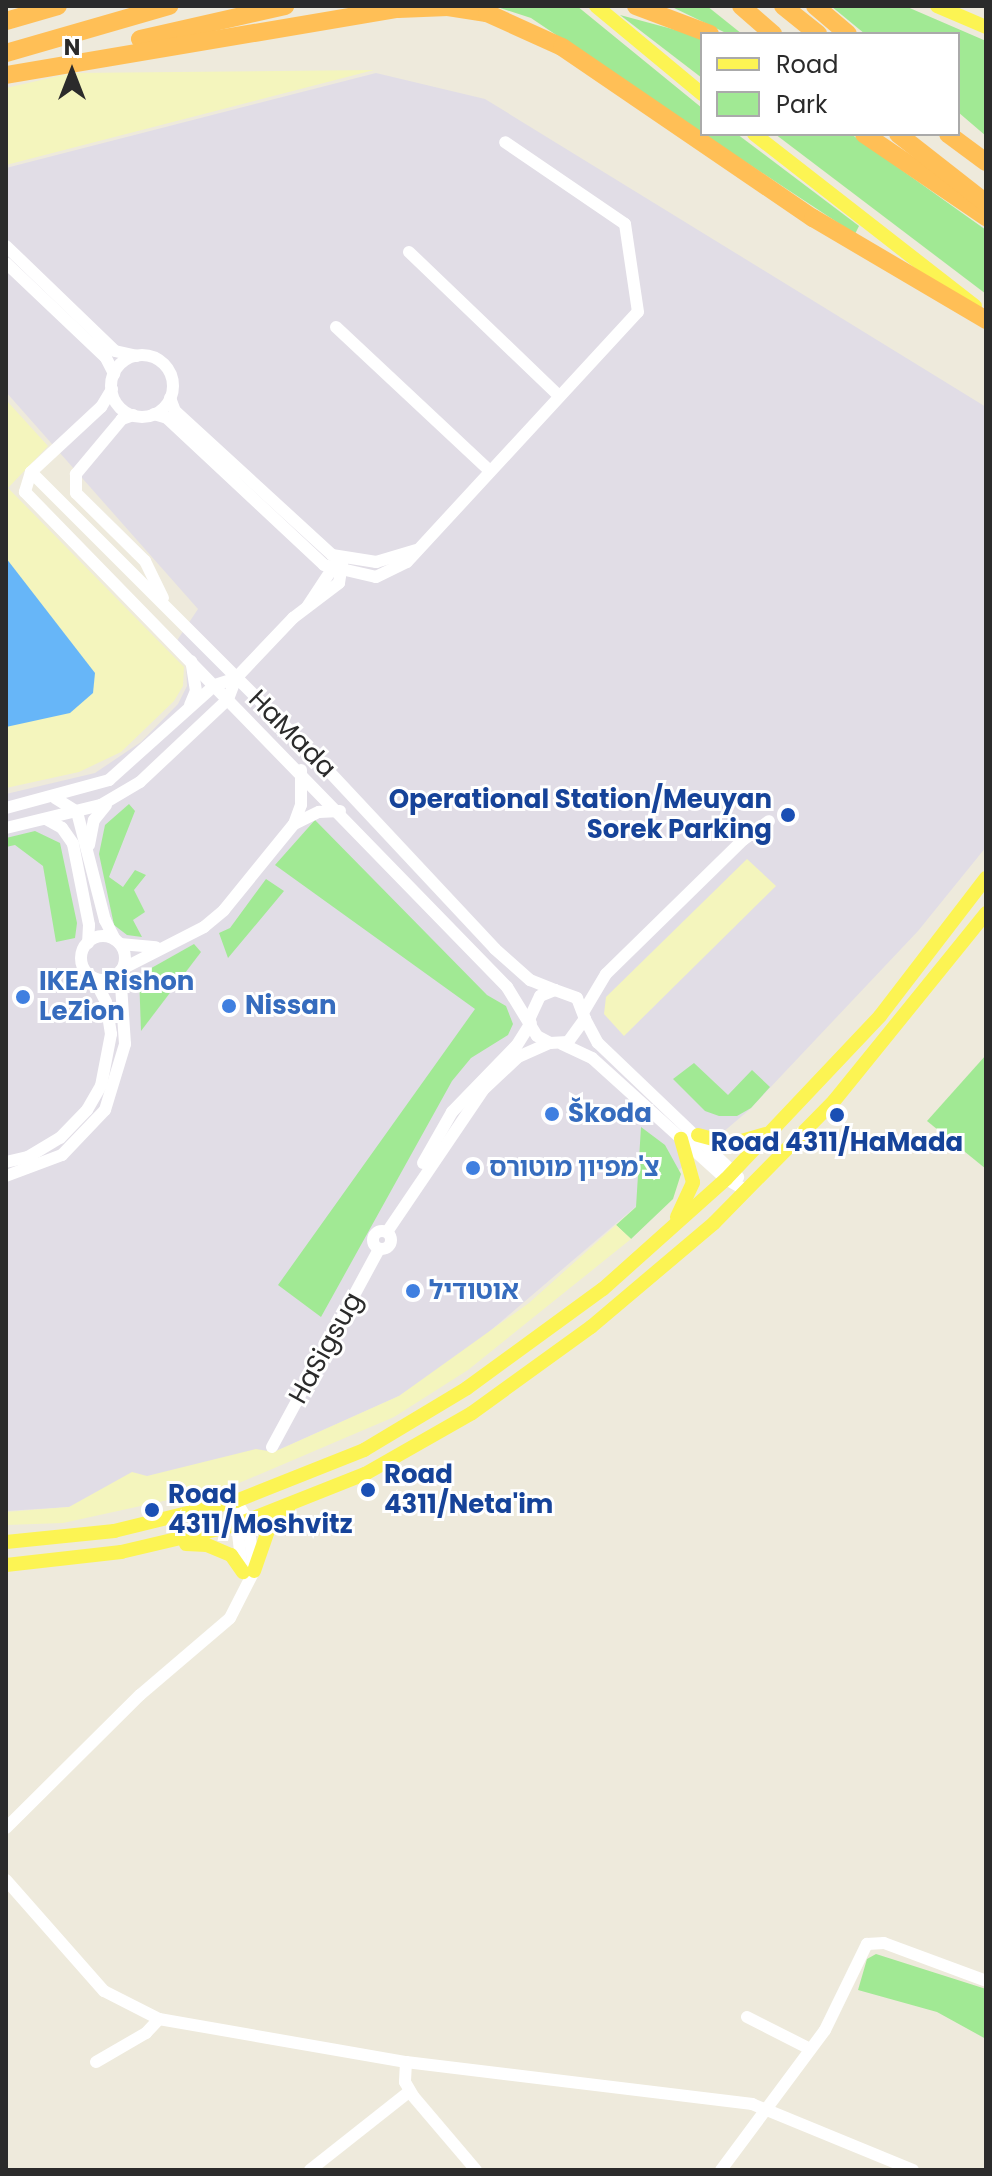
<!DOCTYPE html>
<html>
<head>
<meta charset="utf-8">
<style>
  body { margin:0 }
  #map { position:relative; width:992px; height:2176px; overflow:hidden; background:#eeeadc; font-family:Poppins,"Noto Sans Hebrew",sans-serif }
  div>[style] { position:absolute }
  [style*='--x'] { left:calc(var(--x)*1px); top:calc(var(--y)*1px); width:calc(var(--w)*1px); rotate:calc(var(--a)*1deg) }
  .industrial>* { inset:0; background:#e1dde6 }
  .green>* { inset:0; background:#a1e994 }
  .sand>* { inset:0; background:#f4f5bd }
  .water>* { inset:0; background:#67b6f8 }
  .minor>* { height:12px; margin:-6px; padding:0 6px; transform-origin:6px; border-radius:6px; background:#fff }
  .minor>.ring { margin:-6px; padding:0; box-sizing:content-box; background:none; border:12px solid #fff; border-radius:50% }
  .major>* { height:14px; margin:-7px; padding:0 7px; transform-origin:7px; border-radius:7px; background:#fcf453 }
  .highway>* { height:18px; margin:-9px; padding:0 9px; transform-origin:9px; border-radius:9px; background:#ffbf56 }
  .dots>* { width:22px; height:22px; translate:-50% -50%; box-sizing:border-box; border:4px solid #fff; border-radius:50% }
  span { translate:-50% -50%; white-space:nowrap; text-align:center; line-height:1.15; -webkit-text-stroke:6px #fff; paint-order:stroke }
  .street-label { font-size:26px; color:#2b2b2b }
  .transit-label { font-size:26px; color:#164399; font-weight:700 }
  .right { translate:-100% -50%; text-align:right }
  .left { translate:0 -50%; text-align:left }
  .shop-label { font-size:26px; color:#366cbe; font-weight:700 }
  .frame { position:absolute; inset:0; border:8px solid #2b2b2b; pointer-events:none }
  .legend { position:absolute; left:700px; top:32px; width:260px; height:104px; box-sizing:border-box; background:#fff; border:2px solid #aaa; margin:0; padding:10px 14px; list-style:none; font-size:24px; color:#2b2b2b }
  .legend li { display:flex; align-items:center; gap:16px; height:40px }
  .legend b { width:40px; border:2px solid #aaa }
  .north { position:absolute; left:32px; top:32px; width:80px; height:80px; -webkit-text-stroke:6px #fff; paint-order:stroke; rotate:0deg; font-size:22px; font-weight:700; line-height:32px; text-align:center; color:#2b2b2b }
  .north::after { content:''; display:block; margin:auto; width:28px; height:36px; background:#2b2b2b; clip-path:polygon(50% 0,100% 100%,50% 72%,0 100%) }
</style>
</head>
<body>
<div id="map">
  <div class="industrial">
    <i style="clip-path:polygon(376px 73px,485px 99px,986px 407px,986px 847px,918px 931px,749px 1110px,469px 1349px,399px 1396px,274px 1452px,69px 1507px,6px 1511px,6px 794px,95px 773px,141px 742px,178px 704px,187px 686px,186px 664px,172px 648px,198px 609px,6px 392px,6px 168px)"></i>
  </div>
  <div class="green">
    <i style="clip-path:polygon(494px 6px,577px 6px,702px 108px,702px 133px,531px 18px)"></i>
    <i style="clip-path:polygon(670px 6px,707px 6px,742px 34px,728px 34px)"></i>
    <i style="clip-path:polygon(831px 6px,905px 6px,986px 41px,986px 136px,958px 112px,958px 34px,865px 34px)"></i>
    <i style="clip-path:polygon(620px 15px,702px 37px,702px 78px,672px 55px)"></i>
    <i style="clip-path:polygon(703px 134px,737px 134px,859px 226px,855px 234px)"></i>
    <i style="clip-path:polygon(775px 134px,851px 134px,986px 230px,986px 294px)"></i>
    <i style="clip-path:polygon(129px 804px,135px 811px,109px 877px,123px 887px,135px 870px,146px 875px,134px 890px,145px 912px,133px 920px,142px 937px,127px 935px,114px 925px,99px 854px,105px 825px)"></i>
    <i style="clip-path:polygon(315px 820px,487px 995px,506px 1006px,513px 1024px,508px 1035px,471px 1058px,452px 1081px,321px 1317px,278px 1285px,475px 1009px,275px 865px)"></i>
    <i style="clip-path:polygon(35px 831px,60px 843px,77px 923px,75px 938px,56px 942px,43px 866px,15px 845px,6px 847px,6px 838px)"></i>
    <i style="clip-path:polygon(266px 879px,284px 891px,228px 958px,219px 933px,230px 928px)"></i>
    <i style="clip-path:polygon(194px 944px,201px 952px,141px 1031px,139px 975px)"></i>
    <i style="clip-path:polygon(986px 1055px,986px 1169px,927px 1121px)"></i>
    <i style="clip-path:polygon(694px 1063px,728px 1095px,752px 1070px,770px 1087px,751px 1108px,737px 1116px,719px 1116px,705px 1111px,673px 1079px)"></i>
    <i style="clip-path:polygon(641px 1127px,665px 1145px,681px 1174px,673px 1199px,631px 1239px,616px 1225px,636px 1207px)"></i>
    <i style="clip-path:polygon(876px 1954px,986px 1989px,986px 2039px,937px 2012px,858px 1990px,867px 1959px)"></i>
  </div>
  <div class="sand">
    <i style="clip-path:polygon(374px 70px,6px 165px,6px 88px,72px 73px)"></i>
    <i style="clip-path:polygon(6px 400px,48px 446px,8px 488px,184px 667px,183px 686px,174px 701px,121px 752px,79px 772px,6px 788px)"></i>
    <i style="clip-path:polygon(747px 859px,776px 886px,624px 1036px,604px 1014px,606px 997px)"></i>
    <i style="clip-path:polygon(616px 1225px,631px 1239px,468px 1370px,394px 1417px,232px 1486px,63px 1523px,6px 1525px,6px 1512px,69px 1507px,132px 1472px,147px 1476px,256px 1449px,274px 1452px,399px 1396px,529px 1303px)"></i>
  </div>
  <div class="water">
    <i style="clip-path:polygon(6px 558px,95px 673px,93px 693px,70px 713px,6px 727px)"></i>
  </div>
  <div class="minor">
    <i style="--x:6;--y:246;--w:151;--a:43.9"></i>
    <i style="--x:115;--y:351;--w:22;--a:13"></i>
    <i style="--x:409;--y:252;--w:208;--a:43.8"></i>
    <i style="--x:6;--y:263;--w:138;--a:43.5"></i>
    <i style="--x:106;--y:358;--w:18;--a:63"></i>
    <i style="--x:336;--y:327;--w:211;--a:43.1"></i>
    <i class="ring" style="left:111px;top:355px;width:50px;height:50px"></i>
    <i style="--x:112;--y:389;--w:21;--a:121"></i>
    <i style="--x:101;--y:407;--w:96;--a:137.1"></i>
    <i style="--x:31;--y:472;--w:21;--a:107"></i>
    <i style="--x:25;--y:492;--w:691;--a:45.76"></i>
    <i style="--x:507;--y:987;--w:57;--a:58.5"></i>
    <i style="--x:537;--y:1036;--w:15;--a:28"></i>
    <i style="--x:550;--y:1043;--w:18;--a:-3"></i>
    <i style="--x:568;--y:1042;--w:29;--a:-54"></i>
    <i style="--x:585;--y:1019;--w:22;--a:-111"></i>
    <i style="--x:577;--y:998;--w:23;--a:-160"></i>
    <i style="--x:555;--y:990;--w:16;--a:158"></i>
    <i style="--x:540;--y:996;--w:23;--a:115"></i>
    <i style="--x:170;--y:398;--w:14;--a:69"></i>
    <i style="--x:175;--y:411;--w:213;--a:42.5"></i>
    <i style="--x:332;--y:555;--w:45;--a:9"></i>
    <i style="--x:376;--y:562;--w:42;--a:-16.7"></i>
    <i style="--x:154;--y:414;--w:14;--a:17"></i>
    <i style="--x:167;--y:418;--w:215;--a:43.1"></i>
    <i style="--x:324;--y:565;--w:53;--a:13"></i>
    <i style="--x:376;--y:577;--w:34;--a:-26"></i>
    <i style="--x:407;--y:562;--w:340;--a:-47.3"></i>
    <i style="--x:638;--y:312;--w:89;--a:-98.4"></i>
    <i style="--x:625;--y:224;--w:145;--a:-145.7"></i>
    <i style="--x:133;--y:415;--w:12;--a:160"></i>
    <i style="--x:122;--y:419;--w:72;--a:129.9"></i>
    <i style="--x:76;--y:474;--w:19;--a:90"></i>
    <i style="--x:76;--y:493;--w:97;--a:44.6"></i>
    <i style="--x:145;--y:561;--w:41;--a:64.1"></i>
    <i style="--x:31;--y:472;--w:393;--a:45"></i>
    <i style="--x:309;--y:750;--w:272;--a:46.9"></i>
    <i style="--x:495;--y:949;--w:47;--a:41.5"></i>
    <i style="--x:530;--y:980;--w:27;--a:22"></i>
    <i style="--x:307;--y:607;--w:53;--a:-56.6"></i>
    <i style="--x:190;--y:705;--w:15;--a:-67"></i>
    <i style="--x:196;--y:691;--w:30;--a:-99"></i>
    <i style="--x:55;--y:798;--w:26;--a:32"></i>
    <i style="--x:77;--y:812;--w:112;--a:75.5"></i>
    <i style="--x:105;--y:920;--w:22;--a:63"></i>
    <i style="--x:6;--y:808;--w:107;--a:-15.2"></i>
    <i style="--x:109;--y:780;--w:142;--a:-41.9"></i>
    <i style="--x:215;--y:685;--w:22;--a:-18"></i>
    <i style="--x:46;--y:819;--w:18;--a:29"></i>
    <i style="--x:62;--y:828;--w:19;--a:55"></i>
    <i style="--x:73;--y:844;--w:83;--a:78.8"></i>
    <i style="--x:89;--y:925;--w:18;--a:93"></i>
    <i style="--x:294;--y:824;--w:28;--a:-26"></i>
    <i style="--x:319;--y:812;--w:21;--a:-3"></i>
    <i style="--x:6;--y:828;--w:98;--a:-13.6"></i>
    <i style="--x:101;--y:805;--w:45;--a:-30.5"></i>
    <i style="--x:140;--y:782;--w:121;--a:-43.3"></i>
    <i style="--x:228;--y:699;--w:22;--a:-69"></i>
    <i style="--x:236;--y:678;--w:83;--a:-46.5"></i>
    <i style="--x:293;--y:618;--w:58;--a:-37.3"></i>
    <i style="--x:339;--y:583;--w:25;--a:-81"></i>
    <i style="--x:89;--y:845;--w:25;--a:-79"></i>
    <i style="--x:94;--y:820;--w:19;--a:-51"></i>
    <i class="ring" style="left:81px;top:936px;width:32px;height:32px"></i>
    <i style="--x:120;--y:944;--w:36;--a:5"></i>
    <i style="--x:122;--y:969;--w:92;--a:-27.1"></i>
    <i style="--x:204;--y:927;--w:26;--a:-40"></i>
    <i style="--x:224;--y:910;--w:111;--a:-50.9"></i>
    <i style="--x:294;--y:824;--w:20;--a:-70"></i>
    <i style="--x:301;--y:805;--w:35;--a:-90"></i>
    <i style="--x:584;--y:1011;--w:43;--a:-59.3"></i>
    <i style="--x:606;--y:974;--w:192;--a:-44.4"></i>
    <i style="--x:743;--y:840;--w:32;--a:-36"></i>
    <i style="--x:585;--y:1019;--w:27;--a:62"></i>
    <i style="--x:598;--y:1043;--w:194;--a:43.7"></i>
    <i style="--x:562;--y:1044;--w:33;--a:25"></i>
    <i style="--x:592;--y:1058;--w:181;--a:42.1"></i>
    <i style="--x:726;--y:1179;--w:23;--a:29"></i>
    <i style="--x:6;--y:1162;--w:23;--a:-13"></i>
    <i style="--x:28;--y:1157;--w:37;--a:-31"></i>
    <i style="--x:60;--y:1138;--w:39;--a:-46"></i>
    <i style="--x:87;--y:1110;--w:28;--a:-60"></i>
    <i style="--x:101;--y:1086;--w:53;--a:-79.1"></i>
    <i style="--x:111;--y:1034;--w:32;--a:-99"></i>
    <i style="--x:106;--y:1002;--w:27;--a:-117"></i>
    <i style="--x:423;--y:1163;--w:59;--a:-60.4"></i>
    <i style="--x:452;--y:1112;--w:93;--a:-45.9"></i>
    <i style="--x:517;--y:1045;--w:26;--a:-58"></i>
    <i style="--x:6;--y:1176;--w:60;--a:-20.6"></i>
    <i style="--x:62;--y:1155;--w:62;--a:-46.3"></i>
    <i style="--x:105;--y:1110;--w:69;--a:-73.1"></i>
    <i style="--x:125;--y:1044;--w:73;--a:-93.9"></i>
    <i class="ring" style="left:373px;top:1231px;width:6px;height:6px"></i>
    <i style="--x:387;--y:1232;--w:171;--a:-55.9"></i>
    <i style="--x:483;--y:1090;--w:48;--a:-43.3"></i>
    <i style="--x:518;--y:1057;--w:35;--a:-24"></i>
    <i style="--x:272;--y:1447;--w:225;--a:-61.6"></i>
    <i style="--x:236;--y:1516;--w:53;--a:83.5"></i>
    <i style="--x:6;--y:1828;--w:189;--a:-44.8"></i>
    <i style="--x:140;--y:1695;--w:118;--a:-40.5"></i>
    <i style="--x:230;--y:1618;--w:53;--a:-62.9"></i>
    <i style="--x:254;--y:1571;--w:50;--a:-96.8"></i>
    <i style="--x:248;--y:1521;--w:23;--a:-121"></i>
    <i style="--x:6;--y:1880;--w:148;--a:48.6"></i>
    <i style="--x:104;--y:1991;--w:62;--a:27"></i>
    <i style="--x:159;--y:2019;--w:251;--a:9.9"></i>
    <i style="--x:406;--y:2062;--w:349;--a:6.9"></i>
    <i style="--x:752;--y:2104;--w:174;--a:22.3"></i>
    <i style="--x:747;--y:2017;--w:71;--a:26.9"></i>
    <i style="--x:96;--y:2062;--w:58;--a:-30.1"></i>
    <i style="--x:146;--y:2033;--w:19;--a:-47"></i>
    <i style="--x:406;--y:2062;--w:20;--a:93"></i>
    <i style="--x:405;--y:2082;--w:16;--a:60"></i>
    <i style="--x:413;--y:2096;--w:97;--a:49.6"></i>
    <i style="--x:310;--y:2170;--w:127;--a:-38.3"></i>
    <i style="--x:721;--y:2170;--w:174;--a:-53.4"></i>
    <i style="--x:825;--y:2030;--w:96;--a:-64"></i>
    <i style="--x:867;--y:1944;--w:17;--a:-3"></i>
    <i style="--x:884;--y:1943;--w:109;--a:20.4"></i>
  </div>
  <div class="major">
    <i style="--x:596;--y:6;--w:138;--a:39.7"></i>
    <i style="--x:937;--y:6;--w:53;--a:23.2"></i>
    <i style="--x:754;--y:134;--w:280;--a:37.9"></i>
    <i style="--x:698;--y:1135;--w:34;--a:15"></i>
    <i style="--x:731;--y:1144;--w:36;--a:-16"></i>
    <i style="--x:677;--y:1217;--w:38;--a:-65"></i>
    <i style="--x:693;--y:1182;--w:45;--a:-105.6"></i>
    <i style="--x:6;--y:1542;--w:109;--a:-5.8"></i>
    <i style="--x:114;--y:1531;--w:126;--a:-13.8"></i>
    <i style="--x:236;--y:1501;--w:138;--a:-21.7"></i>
    <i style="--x:364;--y:1450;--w:120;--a:-31"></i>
    <i style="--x:467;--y:1388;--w:168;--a:-36.1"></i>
    <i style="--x:603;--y:1289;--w:165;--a:-41.8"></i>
    <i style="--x:726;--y:1179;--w:224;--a:-46.6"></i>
    <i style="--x:880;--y:1016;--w:174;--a:-52.5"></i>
    <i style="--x:186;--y:1544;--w:21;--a:3"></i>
    <i style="--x:207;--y:1545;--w:26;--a:23"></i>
    <i style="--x:231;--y:1555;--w:21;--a:55"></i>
    <i style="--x:6;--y:1565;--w:116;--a:-6.4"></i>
    <i style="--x:121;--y:1552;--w:118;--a:-13.2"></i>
    <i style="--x:236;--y:1525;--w:139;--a:-21.6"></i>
    <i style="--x:365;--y:1474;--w:123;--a:-29.7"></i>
    <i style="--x:472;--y:1413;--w:147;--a:-35.9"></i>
    <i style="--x:591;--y:1327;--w:161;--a:-40.2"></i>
    <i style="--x:714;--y:1223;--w:171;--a:-45.5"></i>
    <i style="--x:834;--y:1101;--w:242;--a:-51"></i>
    <i style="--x:254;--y:1571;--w:46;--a:-70.8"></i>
    <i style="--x:269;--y:1528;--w:26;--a:-43"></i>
  </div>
  <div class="highway">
    <i style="--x:636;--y:6;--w:79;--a:20.7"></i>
    <i style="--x:741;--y:6;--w:43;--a:41.2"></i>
    <i style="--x:783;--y:6;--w:45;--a:38.7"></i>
    <i style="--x:815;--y:6;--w:43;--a:40.3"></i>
    <i style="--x:6;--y:21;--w:54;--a:-16.1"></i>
    <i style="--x:140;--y:39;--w:149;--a:-12.8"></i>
    <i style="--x:6;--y:53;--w:170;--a:-16.1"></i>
    <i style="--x:6;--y:75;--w:398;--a:-9.6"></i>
    <i style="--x:398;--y:9;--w:50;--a:-2.3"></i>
    <i style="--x:448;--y:7;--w:39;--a:9"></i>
    <i style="--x:487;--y:13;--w:82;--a:24.4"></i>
    <i style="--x:562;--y:47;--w:304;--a:34.3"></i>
    <i style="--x:813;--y:218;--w:201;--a:30.5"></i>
    <i style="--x:864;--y:134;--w:148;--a:34.2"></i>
    <i style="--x:898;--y:134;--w:112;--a:38.1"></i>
    <i style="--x:948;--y:134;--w:47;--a:36.4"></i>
  </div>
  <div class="dots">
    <i style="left:788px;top:815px;background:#1a4fb4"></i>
    <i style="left:23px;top:997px;background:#3f7fe0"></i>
    <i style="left:229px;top:1006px;background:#3f7fe0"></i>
    <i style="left:552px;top:1114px;background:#3f7fe0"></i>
    <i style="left:837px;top:1115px;background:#1a4fb4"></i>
    <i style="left:473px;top:1168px;background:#3f7fe0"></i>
    <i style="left:413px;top:1291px;background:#3f7fe0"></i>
    <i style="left:368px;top:1490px;background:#1a4fb4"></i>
    <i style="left:152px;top:1510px;background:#1a4fb4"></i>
  </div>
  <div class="street-label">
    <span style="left:292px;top:734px;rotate:45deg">HaMada</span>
    <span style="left:326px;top:1348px;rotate:-61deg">HaSigsug</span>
  </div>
  <div class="transit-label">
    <span class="right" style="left:772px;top:815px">Operational Station/Meuyan<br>Sorek Parking</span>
    <span style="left:837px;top:1143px">Road 4311/HaMada</span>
    <span class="left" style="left:384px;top:1490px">Road<br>4311/Neta'im</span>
    <span class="left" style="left:168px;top:1510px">Road<br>4311/Moshvitz</span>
  </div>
  <div class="shop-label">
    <span class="left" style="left:39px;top:997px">IKEA Rishon<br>LeZion</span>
    <span class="left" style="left:245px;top:1006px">Nissan</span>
    <span class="left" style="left:568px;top:1114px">Škoda</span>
    <span class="left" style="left:489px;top:1168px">צ'מפיון מוטורס</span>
    <span class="left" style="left:429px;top:1291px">אוטודיל</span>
  </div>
  <div class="frame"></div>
  <ul class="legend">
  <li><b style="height:10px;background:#fcf453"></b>Road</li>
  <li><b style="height:22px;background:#a1e994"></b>Park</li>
  </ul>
  <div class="north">N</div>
</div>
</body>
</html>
